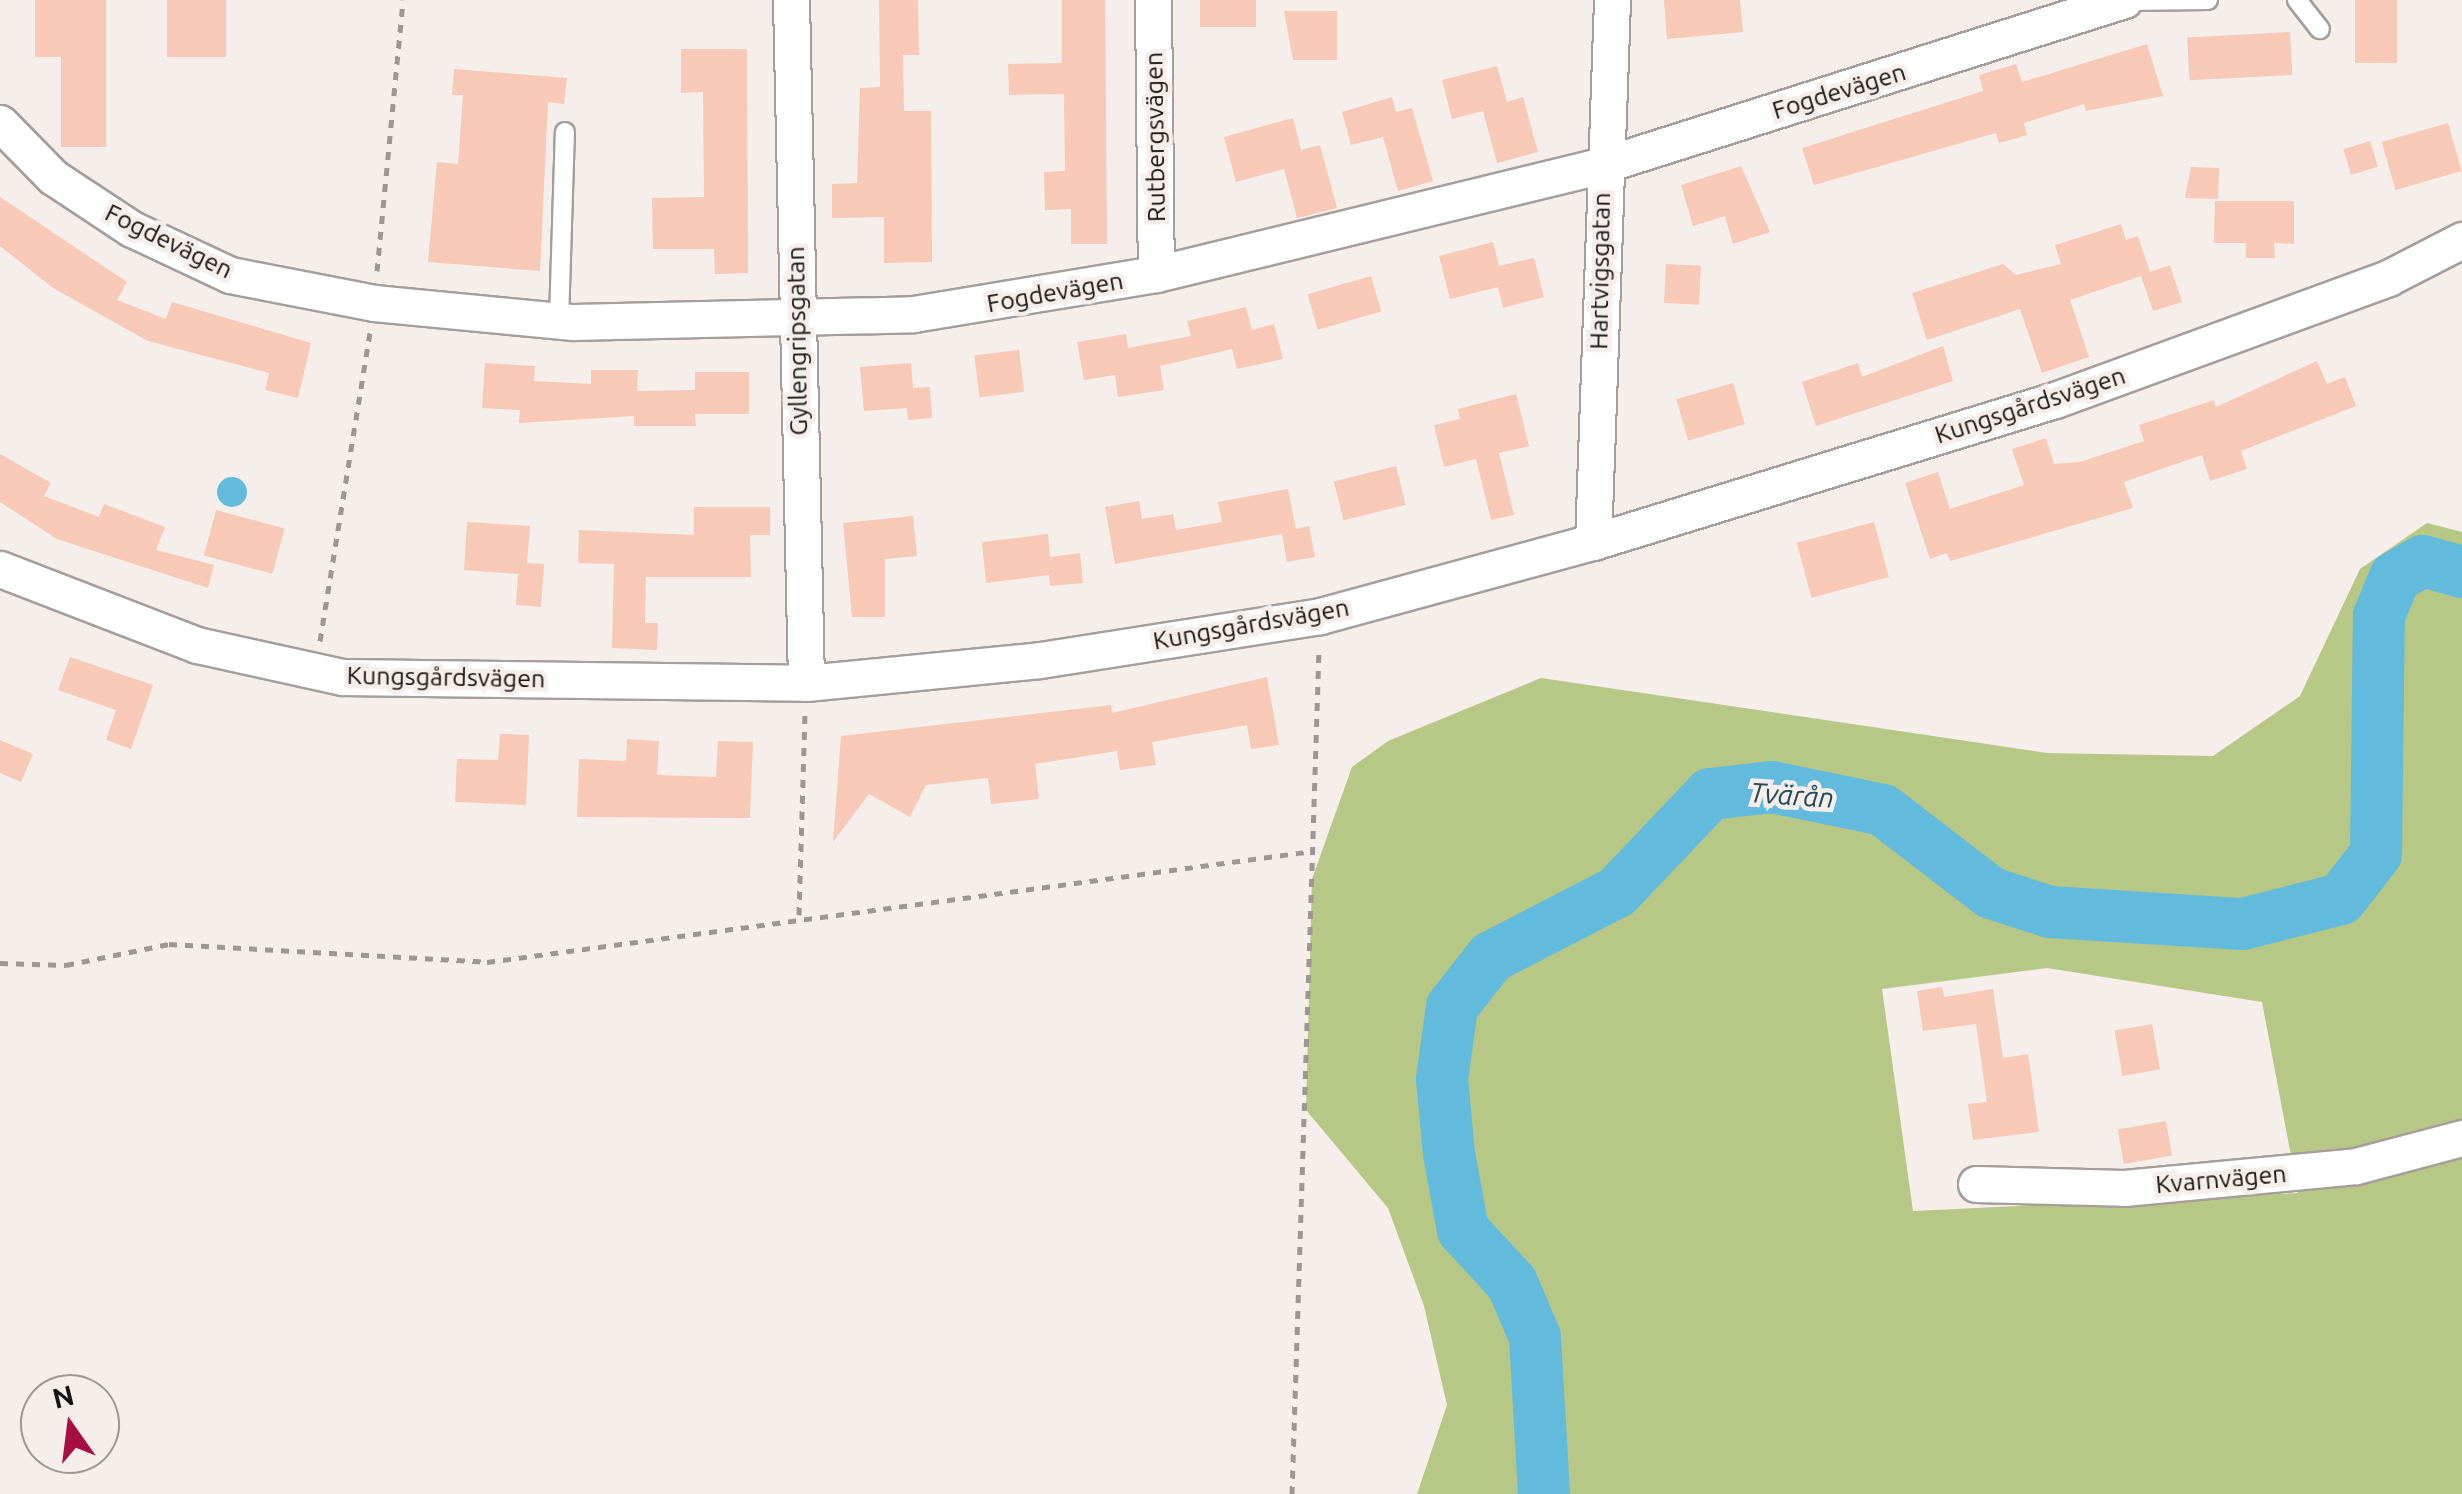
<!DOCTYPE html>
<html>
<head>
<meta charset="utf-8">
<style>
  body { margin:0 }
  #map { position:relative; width:2462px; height:1494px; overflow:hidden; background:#f6eeeb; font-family:Ubuntu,sans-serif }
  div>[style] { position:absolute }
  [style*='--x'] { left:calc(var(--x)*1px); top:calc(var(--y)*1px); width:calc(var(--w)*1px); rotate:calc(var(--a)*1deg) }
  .green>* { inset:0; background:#b7c785 }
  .water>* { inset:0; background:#62bbdc }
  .round { border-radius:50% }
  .river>* { height:52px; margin:-26px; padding:0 26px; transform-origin:26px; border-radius:26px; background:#62bbdc }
  .building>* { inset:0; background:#f7c9b6; transform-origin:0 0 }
  .path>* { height:5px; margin-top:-2.5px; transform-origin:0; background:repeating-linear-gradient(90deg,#9c9694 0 8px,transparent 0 16px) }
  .roads { filter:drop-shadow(2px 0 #a59e9b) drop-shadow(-2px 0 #a59e9b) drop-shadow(0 2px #a59e9b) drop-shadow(0 -2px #a59e9b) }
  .service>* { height:18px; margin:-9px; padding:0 9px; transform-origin:9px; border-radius:9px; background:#fff }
  .minor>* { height:35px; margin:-17.5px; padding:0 17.5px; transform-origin:17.5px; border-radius:17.5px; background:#fff }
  span { translate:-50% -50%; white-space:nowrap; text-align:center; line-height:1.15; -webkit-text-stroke:9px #f6eeeb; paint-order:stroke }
  .street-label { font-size:25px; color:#161312 }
  .water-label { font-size:28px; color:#234a59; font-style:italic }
  .north { position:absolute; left:20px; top:1374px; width:100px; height:100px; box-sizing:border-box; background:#f6eeeb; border:2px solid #9c9694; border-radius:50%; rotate:346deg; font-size:28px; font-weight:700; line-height:40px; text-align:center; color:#161312 }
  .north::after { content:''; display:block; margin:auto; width:35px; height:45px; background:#a70f42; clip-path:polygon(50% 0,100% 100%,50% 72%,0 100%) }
</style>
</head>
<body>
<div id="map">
  <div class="green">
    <i style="clip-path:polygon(evenodd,2427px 523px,2462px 532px,2462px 1494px,1417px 1494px,1447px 1405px,1424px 1306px,1388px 1208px,1306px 1110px,1312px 879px,1352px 767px,1388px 741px,1541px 678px,2048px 753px,2213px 756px,2300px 696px,2360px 569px,2427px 523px,2047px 968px,2262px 1002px,2298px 1193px,1913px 1211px,1882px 989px,2047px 968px)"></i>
  </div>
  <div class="water">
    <i class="round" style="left:217px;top:477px;width:30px;height:30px"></i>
  </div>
  <div class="river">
    <i style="--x:1544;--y:1494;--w:157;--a:-93.3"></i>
    <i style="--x:1535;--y:1337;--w:59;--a:-113.1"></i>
    <i style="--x:1512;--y:1283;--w:72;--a:-132.8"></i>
    <i style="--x:1463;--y:1230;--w:77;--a:-100.4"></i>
    <i style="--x:1449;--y:1154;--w:75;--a:-95.3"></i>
    <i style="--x:1442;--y:1079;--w:73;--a:-82.1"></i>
    <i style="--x:1452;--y:1007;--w:63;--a:-52"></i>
    <i style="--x:1491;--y:957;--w:142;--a:-27.3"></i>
    <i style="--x:1617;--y:892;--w:135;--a:-46.5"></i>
    <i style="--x:1710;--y:794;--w:62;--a:-6.4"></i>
    <i style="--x:1772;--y:787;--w:113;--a:11.7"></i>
    <i style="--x:1883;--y:810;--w:136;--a:37.5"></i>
    <i style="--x:1991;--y:893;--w:62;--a:17.9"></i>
    <i style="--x:2050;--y:912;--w:193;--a:3.6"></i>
    <i style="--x:2243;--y:924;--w:101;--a:-14.3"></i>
    <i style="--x:2341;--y:899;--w:57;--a:-52.1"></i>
    <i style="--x:2376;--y:854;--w:238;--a:-89.3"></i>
    <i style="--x:2379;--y:616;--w:42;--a:-67.7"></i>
    <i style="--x:2395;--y:577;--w:32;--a:-30"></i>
    <i style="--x:2423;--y:561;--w:41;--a:15.8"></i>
  </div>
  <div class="building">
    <i style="clip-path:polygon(35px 0,106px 0,106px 147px,61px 147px,61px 57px,35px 57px)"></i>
    <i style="left:167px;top:0;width:59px;height:57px"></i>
    <i style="clip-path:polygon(879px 0,918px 0,919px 55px,903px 55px,904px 111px,931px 111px,932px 262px,884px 263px,884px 217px,832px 218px,832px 184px,857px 183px,860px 88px,880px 87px)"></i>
    <i style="clip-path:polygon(1062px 0,1105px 0,1107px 244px,1071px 244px,1071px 209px,1045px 210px,1044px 172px,1065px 171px,1064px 94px,1009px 95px,1008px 64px,1062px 63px)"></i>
    <i style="left:1200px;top:0;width:56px;height:27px"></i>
    <i style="clip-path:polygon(1664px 0,1740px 0,1743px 32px,1667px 39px)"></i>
    <i style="left:2355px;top:0;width:42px;height:63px"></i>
    <i style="clip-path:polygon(1284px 11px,1337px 11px,1337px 60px,1293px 60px)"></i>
    <i style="left:2290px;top:32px;width:43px;height:103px;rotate:87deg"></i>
    <i style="clip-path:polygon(2147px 44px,2163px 96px,2086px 111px,2084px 104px,2024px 123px,2027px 135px,1999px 143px,1996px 133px,1814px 185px,1802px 148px,1983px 91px,1979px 75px,2016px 64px,2022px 82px)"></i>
    <i style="clip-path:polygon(681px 49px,747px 49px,748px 273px,715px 274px,714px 249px,653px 249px,652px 198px,704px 197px,703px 92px,681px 93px)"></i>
    <i style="clip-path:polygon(1497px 66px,1507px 102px,1523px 97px,1538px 152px,1497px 163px,1483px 111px,1452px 119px,1442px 80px)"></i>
    <i style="clip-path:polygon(454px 69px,567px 78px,564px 104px,548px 102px,540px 271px,428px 262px,437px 162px,458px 164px,463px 95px,452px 95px)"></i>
    <i style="clip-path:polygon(1392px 97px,1396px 112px,1412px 108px,1433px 181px,1398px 191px,1383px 137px,1351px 145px,1342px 112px)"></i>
    <i style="clip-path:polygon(1293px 118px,1301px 150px,1320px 145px,1337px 208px,1297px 218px,1284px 169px,1236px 182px,1224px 137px)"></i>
    <i style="left:2448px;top:123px;width:50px;height:69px;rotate:74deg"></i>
    <i style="left:2370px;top:141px;width:27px;height:28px;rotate:73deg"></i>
    <i style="clip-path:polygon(1741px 166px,1770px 232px,1733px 244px,1725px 216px,1693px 226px,1681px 185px)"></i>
    <i style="clip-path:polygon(2191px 167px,2219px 168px,2218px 199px,2185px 198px)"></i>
    <i style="clip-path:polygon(0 197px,127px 282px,117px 300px,166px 319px,172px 302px,311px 343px,298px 398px,265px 390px,269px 373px,148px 341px,53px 288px,0 246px)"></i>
    <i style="clip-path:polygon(2215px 201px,2294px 201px,2294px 244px,2274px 243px,2275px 258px,2246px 258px,2246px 243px,2214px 243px)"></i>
    <i style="clip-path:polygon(2121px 224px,2126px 240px,2138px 236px,2150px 272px,2170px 265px,2182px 302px,2153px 311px,2141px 276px,2070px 300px,2089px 357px,2042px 373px,2020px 309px,1927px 340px,1912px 293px,2003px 264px,2016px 275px,2061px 264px,2055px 245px)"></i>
    <i style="clip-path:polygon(1493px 242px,1499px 266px,1534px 258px,1544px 297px,1503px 308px,1498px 287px,1450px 299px,1439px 256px)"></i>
    <i style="left:1666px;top:264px;width:35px;height:39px;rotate:3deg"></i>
    <i style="left:1371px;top:276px;width:37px;height:66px;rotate:74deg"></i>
    <i style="clip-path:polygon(1246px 307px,1252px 330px,1274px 324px,1283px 359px,1237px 369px,1232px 349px,1160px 366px,1164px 390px,1118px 397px,1115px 375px,1084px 380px,1077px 342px,1126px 334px,1128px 348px,1191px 336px,1187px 321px)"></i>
    <i style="clip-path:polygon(1943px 346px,1953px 381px,1816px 426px,1802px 382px,1858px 363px,1862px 377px)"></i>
    <i style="left:1019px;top:350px;width:42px;height:45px;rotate:83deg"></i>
    <i style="clip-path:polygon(2317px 361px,2327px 384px,2345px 377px,2356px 406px,2241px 451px,2247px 469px,2210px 481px,2202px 455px,2124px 482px,2133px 508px,1950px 561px,1947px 553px,1930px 559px,1905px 483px,1938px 472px,1950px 509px,2024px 485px,2012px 449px,2046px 438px,2054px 464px,2080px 462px,2144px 441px,2139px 425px,2214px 400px,2216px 407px)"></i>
    <i style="clip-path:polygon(485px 363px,535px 366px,534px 381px,591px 384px,591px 370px,638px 370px,637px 391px,695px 390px,695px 372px,749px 372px,749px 414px,695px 414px,696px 426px,634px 426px,634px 416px,519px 423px,520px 410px,482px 408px)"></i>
    <i style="clip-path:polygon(911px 363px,913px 388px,930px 387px,932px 418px,908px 420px,907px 408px,864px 411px,860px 367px)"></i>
    <i style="left:1733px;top:383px;width:43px;height:59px;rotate:74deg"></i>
    <i style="clip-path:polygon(1516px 394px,1529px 446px,1499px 453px,1514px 515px,1491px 520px,1476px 459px,1444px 467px,1434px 425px,1460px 419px,1458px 409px)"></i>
    <i style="clip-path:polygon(0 454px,51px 483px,44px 496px,99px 517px,104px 504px,165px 527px,156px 550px,214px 565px,208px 588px,57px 539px,0 502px)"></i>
    <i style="left:1396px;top:466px;width:40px;height:64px;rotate:76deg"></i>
    <i style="clip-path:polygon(1288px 489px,1296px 529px,1309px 526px,1315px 557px,1287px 562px,1282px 534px,1115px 564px,1105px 507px,1139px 501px,1142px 519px,1173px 514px,1176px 530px,1222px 522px,1218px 502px)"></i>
    <i style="clip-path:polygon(694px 507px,770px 507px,770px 535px,750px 535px,751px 577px,646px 577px,645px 623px,658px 623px,657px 650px,612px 648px,614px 564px,578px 563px,579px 530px,694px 535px)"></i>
    <i style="left:216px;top:510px;width:71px;height:47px;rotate:15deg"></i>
    <i style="clip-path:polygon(913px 516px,917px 556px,885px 559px,885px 617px,852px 617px,843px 523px)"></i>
    <i style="clip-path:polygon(467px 522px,530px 526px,527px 563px,544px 564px,541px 607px,516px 605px,518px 574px,464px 570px)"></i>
    <i style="left:1874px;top:522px;width:57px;height:80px;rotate:75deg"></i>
    <i style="clip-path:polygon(1048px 534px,1050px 557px,1080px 553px,1083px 583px,1050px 586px,1049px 575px,986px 583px,982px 542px)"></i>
    <i style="clip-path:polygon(70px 657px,153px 685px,131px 749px,106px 740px,116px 710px,58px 690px)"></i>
    <i style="clip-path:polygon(1267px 677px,1279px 745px,1251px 749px,1247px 725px,1152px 742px,1156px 765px,1120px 770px,1117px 751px,1035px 764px,1039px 799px,991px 804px,988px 778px,926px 785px,910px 817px,869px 794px,833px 842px,841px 736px,1111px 705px,1112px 713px)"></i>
    <i style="clip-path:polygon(500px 734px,529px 735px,526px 805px,455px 802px,457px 759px,498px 760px)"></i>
    <i style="clip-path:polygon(627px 739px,659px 741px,657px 775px,716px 777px,718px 741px,753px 742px,750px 818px,577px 817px,579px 759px,626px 761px)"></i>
    <i style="clip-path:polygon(0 740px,33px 754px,21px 782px,0 773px)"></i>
    <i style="clip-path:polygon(1942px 987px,1944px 997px,1993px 989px,2003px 1058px,2028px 1054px,2039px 1132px,1973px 1140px,1968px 1104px,1987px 1102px,1976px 1024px,1923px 1031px,1917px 991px)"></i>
    <i style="left:2152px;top:1024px;width:46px;height:38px;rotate:80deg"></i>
    <i style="left:2166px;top:1121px;width:35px;height:49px;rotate:80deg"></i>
  </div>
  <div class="path">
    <i style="--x:377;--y:271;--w:272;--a:-84.5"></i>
    <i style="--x:320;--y:641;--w:314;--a:-80.8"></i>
    <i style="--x:799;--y:915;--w:202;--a:-88.3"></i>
    <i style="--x:0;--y:963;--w:66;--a:1.7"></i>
    <i style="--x:66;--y:965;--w:105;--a:-11.5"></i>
    <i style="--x:169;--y:944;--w:319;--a:3.2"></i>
    <i style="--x:487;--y:962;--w:833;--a:-7.65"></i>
    <i style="--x:1292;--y:1494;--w:845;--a:-88.17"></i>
  </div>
  <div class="roads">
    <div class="service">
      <i style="--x:2297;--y:0;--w:37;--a:52"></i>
      <i style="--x:2124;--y:1;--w:84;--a:-0.7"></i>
      <i style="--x:559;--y:320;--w:188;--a:-88.2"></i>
    </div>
    <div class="minor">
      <i style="--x:791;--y:0;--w:683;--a:88.74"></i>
      <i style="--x:1153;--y:0;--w:274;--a:89.4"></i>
      <i style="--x:0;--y:123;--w:76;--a:45.5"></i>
      <i style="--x:53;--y:177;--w:95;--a:33.4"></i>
      <i style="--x:132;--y:229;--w:108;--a:25.1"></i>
      <i style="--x:230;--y:275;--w:147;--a:11"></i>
      <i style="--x:374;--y:303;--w:200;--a:5.5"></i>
      <i style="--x:573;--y:322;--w:341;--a:-1.3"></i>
      <i style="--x:914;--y:314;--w:245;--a:-9.4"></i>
      <i style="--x:1156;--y:274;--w:460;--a:-13.7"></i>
      <i style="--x:1603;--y:165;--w:547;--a:-17.57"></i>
      <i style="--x:1593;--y:542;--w:542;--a:-87.99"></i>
      <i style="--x:0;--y:569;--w:211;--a:21.1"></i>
      <i style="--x:197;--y:645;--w:148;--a:12.4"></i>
      <i style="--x:342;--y:677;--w:464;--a:0.7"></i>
      <i style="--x:806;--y:683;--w:235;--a:-5.6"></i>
      <i style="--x:1040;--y:660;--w:283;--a:-8.9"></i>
      <i style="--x:1320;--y:616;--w:283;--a:-15.2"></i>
      <i style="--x:1593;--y:542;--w:483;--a:-17.1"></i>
      <i style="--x:2055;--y:400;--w:355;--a:-20.1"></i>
      <i style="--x:2388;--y:278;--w:83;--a:-27.2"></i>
      <i style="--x:1976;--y:1184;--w:148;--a:1.5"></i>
      <i style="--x:2124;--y:1188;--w:233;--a:-5.4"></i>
      <i style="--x:2356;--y:1166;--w:110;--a:-14.8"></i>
    </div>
  </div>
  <div class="street-label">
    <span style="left:1839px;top:91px;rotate:-17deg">Fogdevägen</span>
    <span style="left:1155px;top:137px;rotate:-91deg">Rutbergsvägen</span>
    <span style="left:169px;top:241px;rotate:26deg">Fogdevägen</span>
    <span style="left:1600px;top:271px;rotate:-89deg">Hartvigsgatan</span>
    <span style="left:1055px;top:292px;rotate:-10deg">Fogdevägen</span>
    <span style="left:797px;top:341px;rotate:-91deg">Gyllengripsgatan</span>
    <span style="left:2030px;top:405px;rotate:-18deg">Kungsgårdsvägen</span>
    <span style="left:1251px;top:624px;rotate:-10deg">Kungsgårdsvägen</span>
    <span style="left:446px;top:677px;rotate:1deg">Kungsgårdsvägen</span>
    <span style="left:2221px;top:1179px;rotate:-5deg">Kvarnvägen</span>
  </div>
  <div class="water-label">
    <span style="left:1792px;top:795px;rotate:4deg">Tvärån</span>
  </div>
  <div class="north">N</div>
</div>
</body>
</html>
